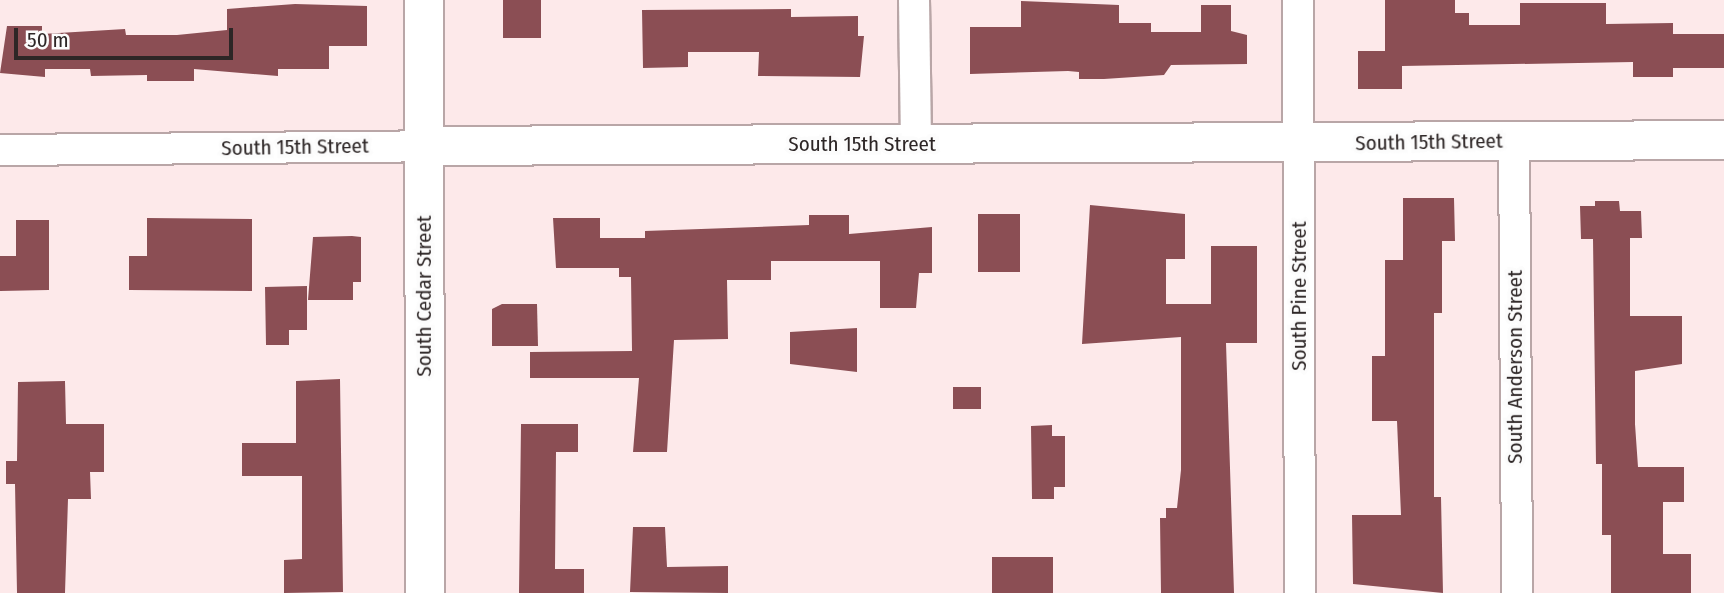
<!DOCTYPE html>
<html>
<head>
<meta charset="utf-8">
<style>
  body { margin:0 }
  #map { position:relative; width:1724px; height:593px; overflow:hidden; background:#fde9ea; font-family:"Fira Sans Condensed",sans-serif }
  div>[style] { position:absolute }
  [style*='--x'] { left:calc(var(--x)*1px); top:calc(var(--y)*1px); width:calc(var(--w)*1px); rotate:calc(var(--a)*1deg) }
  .building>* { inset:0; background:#8b4e54; transform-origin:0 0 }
  .roads { filter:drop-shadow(2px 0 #b9a6a7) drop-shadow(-2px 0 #b9a6a7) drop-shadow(0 2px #b9a6a7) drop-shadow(0 -2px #b9a6a7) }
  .street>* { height:30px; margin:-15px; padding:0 15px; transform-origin:15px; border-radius:15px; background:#fff }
  .secondary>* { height:38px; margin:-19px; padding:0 19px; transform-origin:19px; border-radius:19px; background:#fff }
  span { translate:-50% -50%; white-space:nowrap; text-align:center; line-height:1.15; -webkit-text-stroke:7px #fcfcfc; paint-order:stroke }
  .street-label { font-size:21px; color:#2d2626 }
  .scale { position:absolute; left:14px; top:28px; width:219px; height:32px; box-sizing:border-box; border:4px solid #2d2626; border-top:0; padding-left:9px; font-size:21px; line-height:24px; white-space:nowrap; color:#2d2626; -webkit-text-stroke:5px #fcfcfc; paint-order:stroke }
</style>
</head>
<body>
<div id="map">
  <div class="building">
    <i style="left:503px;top:0;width:38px;height:38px"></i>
    <i style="clip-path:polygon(1385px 0,1455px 0,1455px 13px,1469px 13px,1469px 25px,1520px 25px,1520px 3px,1606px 3px,1606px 24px,1673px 23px,1673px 34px,1724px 34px,1724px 68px,1673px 68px,1673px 77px,1633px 77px,1633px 62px,1402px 66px,1402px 89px,1358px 89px,1358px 51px,1385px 51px)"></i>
    <i style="clip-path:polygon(1021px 1px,1119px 5px,1119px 23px,1151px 23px,1151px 32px,1201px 32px,1201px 5px,1231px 5px,1231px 31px,1247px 35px,1247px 64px,1171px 65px,1164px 75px,1104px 79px,1079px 79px,1079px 72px,1068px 71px,970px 74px,970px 27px,1021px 27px)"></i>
    <i style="clip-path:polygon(295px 4px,367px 6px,367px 46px,329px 46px,329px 69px,278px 69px,278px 76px,194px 69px,194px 81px,147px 81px,147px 75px,91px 76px,90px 69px,45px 69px,45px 77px,0 73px,7px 26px,42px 26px,42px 34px,125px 29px,126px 35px,177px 35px,227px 30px,227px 9px)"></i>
    <i style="clip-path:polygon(791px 9px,791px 17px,858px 16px,858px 36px,864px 36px,860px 77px,758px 76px,759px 52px,688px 52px,688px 67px,643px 68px,642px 10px)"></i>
    <i style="clip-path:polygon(1403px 198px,1454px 198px,1455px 241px,1442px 241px,1442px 313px,1434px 313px,1434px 497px,1441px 497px,1443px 593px,1353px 584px,1352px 515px,1401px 515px,1397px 421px,1372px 421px,1372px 356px,1385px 356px,1385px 260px,1403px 260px)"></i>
    <i style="clip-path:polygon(1595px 201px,1619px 201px,1620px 211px,1641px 211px,1642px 238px,1630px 238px,1630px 316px,1682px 316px,1682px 364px,1635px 371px,1635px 424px,1638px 467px,1684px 467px,1684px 502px,1663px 502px,1663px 554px,1691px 554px,1691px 593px,1611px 593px,1611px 535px,1602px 535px,1602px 464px,1596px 464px,1593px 239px,1581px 239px,1580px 206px,1595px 206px)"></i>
    <i style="clip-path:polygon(1090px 205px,1185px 214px,1185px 259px,1166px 259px,1166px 304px,1211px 304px,1211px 246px,1257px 246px,1257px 343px,1226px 343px,1234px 593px,1161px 593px,1160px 518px,1166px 518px,1166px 508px,1177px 508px,1181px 470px,1181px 337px,1082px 344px)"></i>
    <i style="left:978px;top:214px;width:42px;height:58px"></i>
    <i style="clip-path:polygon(809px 215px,849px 215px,849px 234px,932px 227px,932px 273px,919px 273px,916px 308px,880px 308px,880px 261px,771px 261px,771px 280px,727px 280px,728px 339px,674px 340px,667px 452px,633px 452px,639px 378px,530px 378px,530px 352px,632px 351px,631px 277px,619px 277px,619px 268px,556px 268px,553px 218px,600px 218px,600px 238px,645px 238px,645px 231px,809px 225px)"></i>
    <i style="clip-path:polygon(147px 218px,252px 219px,252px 291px,129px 290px,129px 256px,147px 256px)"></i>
    <i style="clip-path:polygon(16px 220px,49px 220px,49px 290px,0 291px,0 256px,16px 256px)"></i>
    <i style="clip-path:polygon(352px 236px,361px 237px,361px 282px,353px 282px,353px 300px,308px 300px,313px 237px)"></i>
    <i style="clip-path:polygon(307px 286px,307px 330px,289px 330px,289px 345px,266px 345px,265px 287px)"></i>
    <i style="clip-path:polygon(502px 304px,537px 304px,538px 346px,492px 346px,492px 309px)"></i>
    <i style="clip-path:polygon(857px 328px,857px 372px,790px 364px,790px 332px)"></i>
    <i style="clip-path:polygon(340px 379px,343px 592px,284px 593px,284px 560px,302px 559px,302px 476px,242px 476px,242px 443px,296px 443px,296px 381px)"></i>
    <i style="clip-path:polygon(65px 381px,66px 424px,104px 424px,104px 472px,90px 472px,91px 499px,68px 499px,65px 593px,17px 593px,15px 484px,6px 484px,6px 461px,17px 461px,18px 382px)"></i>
    <i style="left:953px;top:387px;width:28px;height:22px"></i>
    <i style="clip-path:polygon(521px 424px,578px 424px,578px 452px,556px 452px,555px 569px,584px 569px,584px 593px,519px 593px)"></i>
    <i style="clip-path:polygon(1052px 425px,1052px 436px,1065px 436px,1065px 487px,1054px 487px,1054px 499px,1032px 499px,1031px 426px)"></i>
    <i style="clip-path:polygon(633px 527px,665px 527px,667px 567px,728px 566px,728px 593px,630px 592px)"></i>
    <i style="left:1053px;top:557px;width:36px;height:61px;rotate:90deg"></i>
  </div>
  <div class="roads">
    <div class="street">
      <i style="--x:914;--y:0;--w:143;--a:89.2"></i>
      <i style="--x:1298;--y:0;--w:593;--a:89.81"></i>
      <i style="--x:1514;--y:141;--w:452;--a:89.6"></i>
      <i style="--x:0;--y:150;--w:423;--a:-0.5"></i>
    </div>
    <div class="secondary">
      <i style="--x:424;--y:0;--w:593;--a:89.9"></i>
      <i style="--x:423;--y:146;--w:1301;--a:-0.26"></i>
    </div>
  </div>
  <div class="street-label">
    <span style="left:1429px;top:142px;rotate:-1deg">South 15th Street</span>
    <span style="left:862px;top:144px">South 15th Street</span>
    <span style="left:295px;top:147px;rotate:-1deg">South 15th Street</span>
    <span style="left:424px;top:296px;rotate:-90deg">South Cedar Street</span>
    <span style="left:1299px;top:296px;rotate:-90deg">South Pine Street</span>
    <span style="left:1515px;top:367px;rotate:-90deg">South Anderson Street</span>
  </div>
  <div class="scale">50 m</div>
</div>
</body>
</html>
